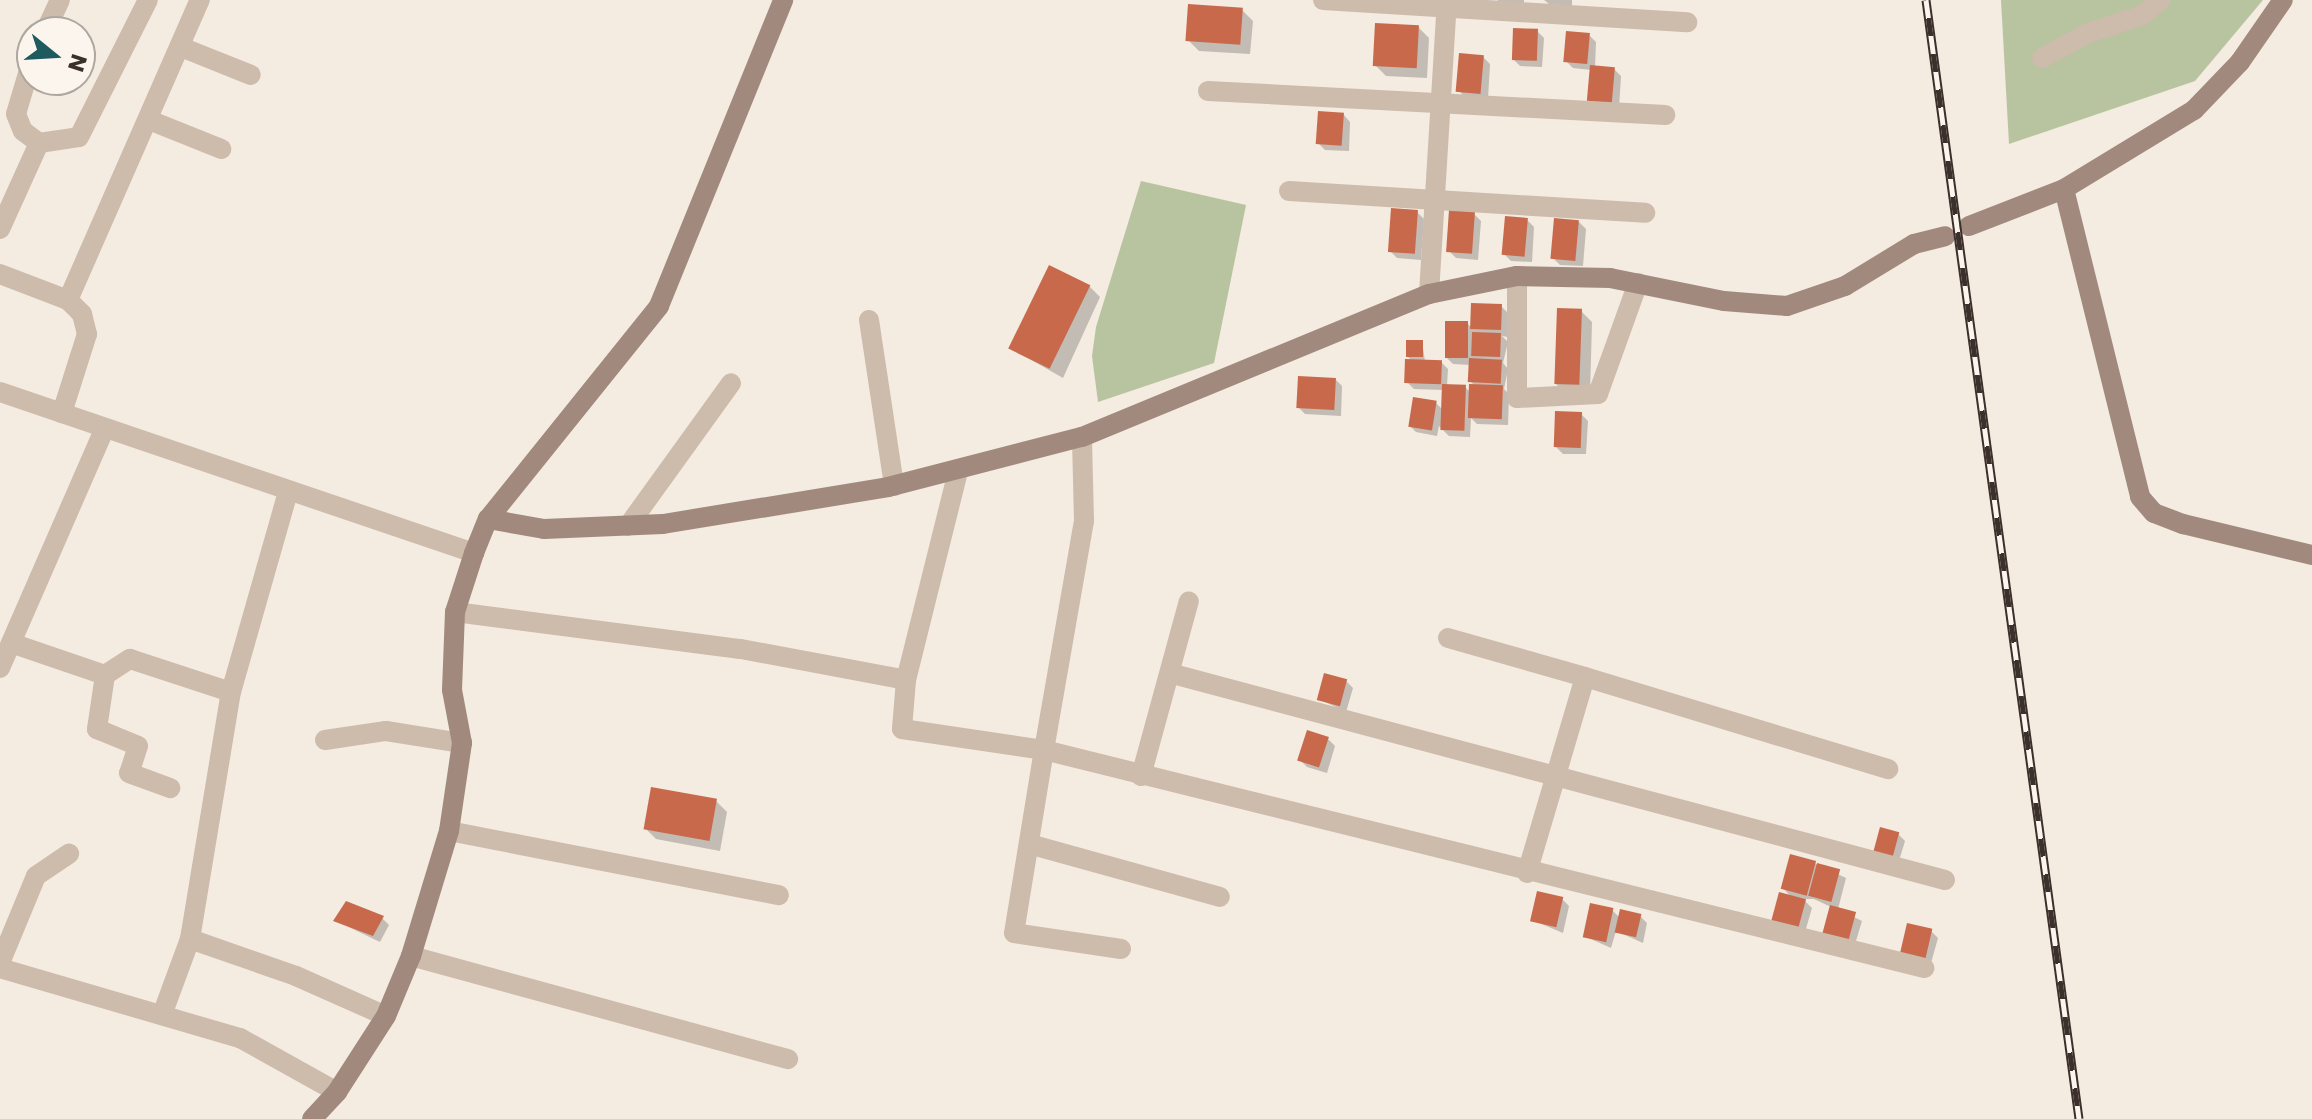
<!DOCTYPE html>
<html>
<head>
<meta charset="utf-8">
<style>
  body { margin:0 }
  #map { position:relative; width:2312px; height:1119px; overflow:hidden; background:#f4ebe1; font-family:Poppins,sans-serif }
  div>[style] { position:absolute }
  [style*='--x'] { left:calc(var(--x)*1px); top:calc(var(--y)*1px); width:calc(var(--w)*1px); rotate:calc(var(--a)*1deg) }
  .green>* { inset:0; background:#b8c4a0 }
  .shadow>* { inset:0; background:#0003 }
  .building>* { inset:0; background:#c8694b; transform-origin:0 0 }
  .street>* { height:20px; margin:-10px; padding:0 10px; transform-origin:10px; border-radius:10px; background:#cdbbac }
  .secondary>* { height:20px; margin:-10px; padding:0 10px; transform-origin:10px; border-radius:10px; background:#a18a7d }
  .rail>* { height:9px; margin-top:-4.5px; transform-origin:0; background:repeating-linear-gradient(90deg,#fbf5ee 0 18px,#3b302b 0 36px); box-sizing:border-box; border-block:2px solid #3b302b }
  span { translate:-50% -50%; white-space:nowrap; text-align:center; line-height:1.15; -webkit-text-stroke:6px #fbf5ee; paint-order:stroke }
  .north { position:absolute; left:16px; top:16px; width:80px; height:80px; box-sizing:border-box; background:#fbf5ee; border:2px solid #aea6a0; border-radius:50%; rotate:108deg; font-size:22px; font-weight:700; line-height:32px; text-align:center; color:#3b302b }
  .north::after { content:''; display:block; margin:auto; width:28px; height:36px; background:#1f5a5e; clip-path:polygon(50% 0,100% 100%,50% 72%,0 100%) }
</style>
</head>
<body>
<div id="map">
  <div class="green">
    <i style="clip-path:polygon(2001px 0,2263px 0,2195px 81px,2009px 144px)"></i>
    <i style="clip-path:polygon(1141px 181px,1246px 205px,1214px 363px,1098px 402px,1092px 356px,1096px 327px)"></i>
  </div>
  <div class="shadow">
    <i style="clip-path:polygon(1497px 0,1524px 0,1524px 4px,1500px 2px)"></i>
    <i style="clip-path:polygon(1544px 0,1572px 0,1572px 6px,1549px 4px)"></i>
    <i style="clip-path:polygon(1242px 10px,1253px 21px,1250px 54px,1199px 51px,1188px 40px)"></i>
    <i style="clip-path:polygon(1418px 27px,1429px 38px,1427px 78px,1386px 76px,1375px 65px)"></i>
    <i style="clip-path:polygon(1537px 31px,1544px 38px,1542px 67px,1520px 66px,1513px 59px)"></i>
    <i style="clip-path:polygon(1589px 35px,1596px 42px,1595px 68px,1614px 69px,1621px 76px,1619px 108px,1597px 107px,1590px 100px,1592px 70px,1573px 68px,1566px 61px)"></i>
    <i style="clip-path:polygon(1483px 57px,1490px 64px,1488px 99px,1466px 98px,1459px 91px)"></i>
    <i style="clip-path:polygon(1343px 114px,1350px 122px,1349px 151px,1325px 150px,1318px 143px)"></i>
    <i style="clip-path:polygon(1417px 212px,1424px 219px,1421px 260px,1397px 258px,1390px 251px)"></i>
    <i style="clip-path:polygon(1474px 214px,1481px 221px,1478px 260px,1456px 258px,1449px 251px)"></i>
    <i style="clip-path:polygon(1527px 220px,1534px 227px,1532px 262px,1511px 261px,1504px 254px)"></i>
    <i style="clip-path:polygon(1579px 222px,1586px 229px,1583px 266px,1560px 265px,1553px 258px)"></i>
    <i style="clip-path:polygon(1089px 286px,1100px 297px,1063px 378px,1012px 349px)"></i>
    <i style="clip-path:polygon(1501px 306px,1508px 313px,1508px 337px,1502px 336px,1508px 342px,1503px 363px,1508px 369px,1504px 389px,1509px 394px,1508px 425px,1477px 424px,1471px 418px,1470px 437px,1449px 436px,1439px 426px,1437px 436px,1416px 432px,1409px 425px,1436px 403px,1443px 410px,1444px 390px,1414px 389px,1407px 382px,1412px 361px,1407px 356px,1422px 342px,1425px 361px,1441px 362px,1448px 369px,1447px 386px,1465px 387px,1471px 393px,1475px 386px,1470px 381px,1471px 365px,1453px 364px,1446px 357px,1467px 323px,1472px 328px)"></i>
    <i style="clip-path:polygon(1581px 311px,1592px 322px,1590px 395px,1567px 394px,1556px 384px)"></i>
    <i style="clip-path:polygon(1335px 379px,1342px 386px,1341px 416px,1305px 414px,1298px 407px)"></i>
    <i style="clip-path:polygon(1581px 414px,1588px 421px,1586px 454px,1563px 454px,1556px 447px)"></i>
    <i style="clip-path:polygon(1346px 681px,1353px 688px,1346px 712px,1319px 699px)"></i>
    <i style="clip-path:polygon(1328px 739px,1335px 746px,1327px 773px,1307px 767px,1300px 760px)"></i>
    <i style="clip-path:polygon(716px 801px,727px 812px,720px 851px,656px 839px,645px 828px)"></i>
    <i style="clip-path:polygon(1898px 834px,1905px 841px,1898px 864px,1882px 859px)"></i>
    <i style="clip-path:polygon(1814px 863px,1846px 878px,1838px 909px,1862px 921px,1853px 951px,1831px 907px,1814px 899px,1803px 899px,1812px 908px,1803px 939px,1779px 932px,1791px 897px,1783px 888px)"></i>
    <i style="clip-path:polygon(1562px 899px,1569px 906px,1563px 933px,1532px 920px)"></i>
    <i style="clip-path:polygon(1612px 910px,1620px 918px,1640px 916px,1647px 923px,1643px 943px,1616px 931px,1611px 948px,1584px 936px)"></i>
    <i style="clip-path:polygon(382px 918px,389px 925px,380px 942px,336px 921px)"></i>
    <i style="clip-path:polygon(1931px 931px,1938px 938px,1929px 970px,1907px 963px)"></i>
  </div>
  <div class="building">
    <i style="left:1188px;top:4px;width:55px;height:37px;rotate:4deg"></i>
    <i style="left:1375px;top:23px;width:44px;height:43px;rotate:3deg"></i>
    <i style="left:1513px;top:28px;width:25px;height:32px;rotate:2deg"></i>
    <i style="left:1566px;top:31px;width:24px;height:31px;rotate:5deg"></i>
    <i style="left:1459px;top:53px;width:25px;height:39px;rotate:5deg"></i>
    <i style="left:1590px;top:65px;width:25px;height:36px;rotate:5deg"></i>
    <i style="left:1318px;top:111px;width:26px;height:33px;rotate:4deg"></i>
    <i style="left:1391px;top:208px;width:27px;height:44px;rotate:4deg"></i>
    <i style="left:1449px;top:210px;width:26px;height:42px;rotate:4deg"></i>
    <i style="left:1505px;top:216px;width:23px;height:39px;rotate:5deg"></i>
    <i style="left:1554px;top:218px;width:25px;height:41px;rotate:5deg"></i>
    <i style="left:1049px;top:265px;width:46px;height:93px;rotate:26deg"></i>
    <i style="left:1471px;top:303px;width:31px;height:26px;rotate:2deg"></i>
    <i style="left:1557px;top:308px;width:25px;height:76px;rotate:2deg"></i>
    <i style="left:1445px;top:321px;width:23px;height:37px"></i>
    <i style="left:1472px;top:332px;width:29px;height:24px;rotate:2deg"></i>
    <i style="left:1406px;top:340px;width:17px;height:17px"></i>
    <i style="left:1469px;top:358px;width:33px;height:24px;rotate:3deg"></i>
    <i style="left:1405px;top:359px;width:37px;height:24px;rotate:2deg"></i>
    <i style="left:1298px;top:376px;width:38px;height:32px;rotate:3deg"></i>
    <i style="left:1442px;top:384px;width:24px;height:46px;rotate:2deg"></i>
    <i style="left:1469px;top:384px;width:34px;height:34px;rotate:2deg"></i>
    <i style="left:1413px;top:397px;width:24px;height:30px;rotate:9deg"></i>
    <i style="left:1555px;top:411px;width:27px;height:36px;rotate:2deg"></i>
    <i style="left:1324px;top:673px;width:24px;height:28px;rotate:15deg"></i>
    <i style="left:1307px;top:730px;width:23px;height:32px;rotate:18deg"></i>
    <i style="left:651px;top:787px;width:67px;height:43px;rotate:10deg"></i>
    <i style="left:1880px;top:827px;width:20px;height:27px;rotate:15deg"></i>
    <i style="left:1790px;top:854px;width:27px;height:36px;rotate:15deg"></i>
    <i style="left:1817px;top:863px;width:24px;height:34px;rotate:15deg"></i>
    <i style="left:1537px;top:891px;width:27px;height:31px;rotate:13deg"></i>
    <i style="left:1779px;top:892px;width:28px;height:35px;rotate:15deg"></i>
    <i style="clip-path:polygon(346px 901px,384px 916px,373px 936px,333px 921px)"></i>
    <i style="left:1590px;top:903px;width:24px;height:35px;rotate:12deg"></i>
    <i style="left:1830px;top:905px;width:27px;height:34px;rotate:15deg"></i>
    <i style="left:1620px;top:909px;width:22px;height:24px;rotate:13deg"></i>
    <i style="left:1907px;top:923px;width:26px;height:35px;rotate:13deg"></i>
  </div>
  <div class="street">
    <i style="--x:1323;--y:0;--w:365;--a:3.5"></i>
    <i style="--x:45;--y:32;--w:35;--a:-65"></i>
    <i style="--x:181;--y:47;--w:75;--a:21.8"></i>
    <i style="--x:2042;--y:58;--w:52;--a:-28.5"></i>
    <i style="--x:2088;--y:33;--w:58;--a:-18.1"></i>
    <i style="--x:2143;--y:15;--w:23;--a:-41"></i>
    <i style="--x:32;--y:60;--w:56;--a:106.5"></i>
    <i style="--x:16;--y:114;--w:18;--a:68"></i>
    <i style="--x:23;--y:131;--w:20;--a:37"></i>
    <i style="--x:39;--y:143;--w:40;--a:-8.5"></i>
    <i style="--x:79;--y:137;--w:153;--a:-63.3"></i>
    <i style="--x:1208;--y:91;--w:458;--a:3"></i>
    <i style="--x:149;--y:120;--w:78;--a:21.9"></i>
    <i style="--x:1289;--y:191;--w:357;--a:3.5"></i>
    <i style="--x:0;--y:229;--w:94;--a:-65.6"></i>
    <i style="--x:0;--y:274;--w:73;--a:20.9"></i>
    <i style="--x:68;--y:300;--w:20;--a:45"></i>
    <i style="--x:82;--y:314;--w:21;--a:76"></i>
    <i style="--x:87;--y:334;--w:83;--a:107.6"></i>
    <i style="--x:1517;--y:276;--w:122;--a:90"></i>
    <i style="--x:1517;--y:398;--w:81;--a:-2.8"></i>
    <i style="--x:1598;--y:394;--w:118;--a:-70.2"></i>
    <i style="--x:1429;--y:294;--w:295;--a:-86.5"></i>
    <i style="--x:68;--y:300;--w:328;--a:-66.3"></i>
    <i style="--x:869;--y:320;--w:168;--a:81.4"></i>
    <i style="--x:0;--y:392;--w:501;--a:18.76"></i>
    <i style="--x:628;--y:526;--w:176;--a:-54.2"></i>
    <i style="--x:455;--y:612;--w:288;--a:7.4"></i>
    <i style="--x:741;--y:649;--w:168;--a:10.6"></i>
    <i style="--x:906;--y:680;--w:49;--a:94.7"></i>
    <i style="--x:902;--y:729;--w:144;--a:8.4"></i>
    <i style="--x:1044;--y:750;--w:232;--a:-80.1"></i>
    <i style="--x:1084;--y:521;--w:84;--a:-91.4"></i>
    <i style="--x:1448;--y:638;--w:142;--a:15.9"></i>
    <i style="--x:14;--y:644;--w:96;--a:18.8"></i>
    <i style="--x:105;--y:675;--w:30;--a:-33"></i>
    <i style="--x:130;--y:659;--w:106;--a:18.1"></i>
    <i style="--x:231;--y:692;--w:208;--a:-74.1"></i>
    <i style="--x:0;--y:668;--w:260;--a:-66.4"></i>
    <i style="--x:1173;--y:674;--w:799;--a:14.94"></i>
    <i style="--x:105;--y:675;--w:55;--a:98.4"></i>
    <i style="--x:97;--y:729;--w:44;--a:22.5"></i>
    <i style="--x:138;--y:746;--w:28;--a:108"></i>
    <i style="--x:129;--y:773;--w:44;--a:20.1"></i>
    <i style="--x:906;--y:680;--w:215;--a:-76"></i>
    <i style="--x:325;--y:740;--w:62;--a:-8.4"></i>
    <i style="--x:386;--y:731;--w:77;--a:9"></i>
    <i style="--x:1141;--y:776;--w:181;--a:-74.7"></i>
    <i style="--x:449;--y:831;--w:336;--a:11"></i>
    <i style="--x:1029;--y:844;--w:198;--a:15.5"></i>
    <i style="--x:1527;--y:873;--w:204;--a:-73.5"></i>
    <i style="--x:1585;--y:677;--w:317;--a:16.9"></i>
    <i style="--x:190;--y:939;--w:250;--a:-80.6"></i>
    <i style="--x:1121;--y:949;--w:108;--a:-171.5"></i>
    <i style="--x:1014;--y:933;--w:185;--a:-80.7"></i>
    <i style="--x:1044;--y:750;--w:907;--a:13.91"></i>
    <i style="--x:411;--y:956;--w:391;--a:15.3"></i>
    <i style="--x:0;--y:963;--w:94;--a:-67.5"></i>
    <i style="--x:36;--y:876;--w:40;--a:-34"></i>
    <i style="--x:0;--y:968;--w:250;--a:16.3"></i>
    <i style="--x:240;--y:1038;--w:111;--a:29.1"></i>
    <i style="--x:162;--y:1015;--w:81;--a:-69.8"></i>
    <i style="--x:190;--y:939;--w:112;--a:19.2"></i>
    <i style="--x:296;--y:976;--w:98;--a:24"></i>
  </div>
  <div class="secondary">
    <i style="--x:2064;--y:189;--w:317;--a:76.1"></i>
    <i style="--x:2140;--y:497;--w:21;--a:49"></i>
    <i style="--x:2154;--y:513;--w:31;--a:21"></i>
    <i style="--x:2183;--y:524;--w:133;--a:13.5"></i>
    <i style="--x:1969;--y:226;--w:102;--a:-21.3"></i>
    <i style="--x:2064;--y:189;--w:152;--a:-31.3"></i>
    <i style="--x:2194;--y:110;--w:66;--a:-46.2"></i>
    <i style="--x:2240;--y:62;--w:75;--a:-55.3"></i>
    <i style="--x:488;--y:519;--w:57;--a:10.1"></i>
    <i style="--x:544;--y:529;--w:119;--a:-2.4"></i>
    <i style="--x:663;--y:524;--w:228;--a:-9.3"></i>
    <i style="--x:888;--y:487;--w:200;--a:-14.5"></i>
    <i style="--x:1082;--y:437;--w:375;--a:-22.4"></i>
    <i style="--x:1429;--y:294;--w:90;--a:-11.6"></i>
    <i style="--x:1517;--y:276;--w:93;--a:1.2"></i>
    <i style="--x:1610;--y:278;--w:116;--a:11.4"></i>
    <i style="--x:1724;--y:301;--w:63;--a:4.5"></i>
    <i style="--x:1787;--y:306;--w:61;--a:-19"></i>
    <i style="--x:1845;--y:286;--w:81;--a:-31.3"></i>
    <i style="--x:1914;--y:244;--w:32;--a:-14"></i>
    <i style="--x:312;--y:1119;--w:37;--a:-47"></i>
    <i style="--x:337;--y:1092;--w:90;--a:-57.2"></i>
    <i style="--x:386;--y:1016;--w:65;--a:-67.4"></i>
    <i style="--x:411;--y:956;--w:131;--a:-73.1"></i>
    <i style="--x:449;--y:831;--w:89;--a:-81.6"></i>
    <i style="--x:462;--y:743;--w:54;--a:-100.7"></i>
    <i style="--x:452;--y:690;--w:78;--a:-87.8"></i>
    <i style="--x:455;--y:612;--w:62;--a:-72.1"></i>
    <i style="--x:474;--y:553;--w:37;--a:-68"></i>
    <i style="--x:488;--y:519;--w:273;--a:-51.2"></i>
    <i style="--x:659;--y:306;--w:330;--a:-67.9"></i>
  </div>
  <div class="rail">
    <i style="--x:1926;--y:0;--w:1129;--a:82.21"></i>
  </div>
  <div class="north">N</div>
</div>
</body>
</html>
